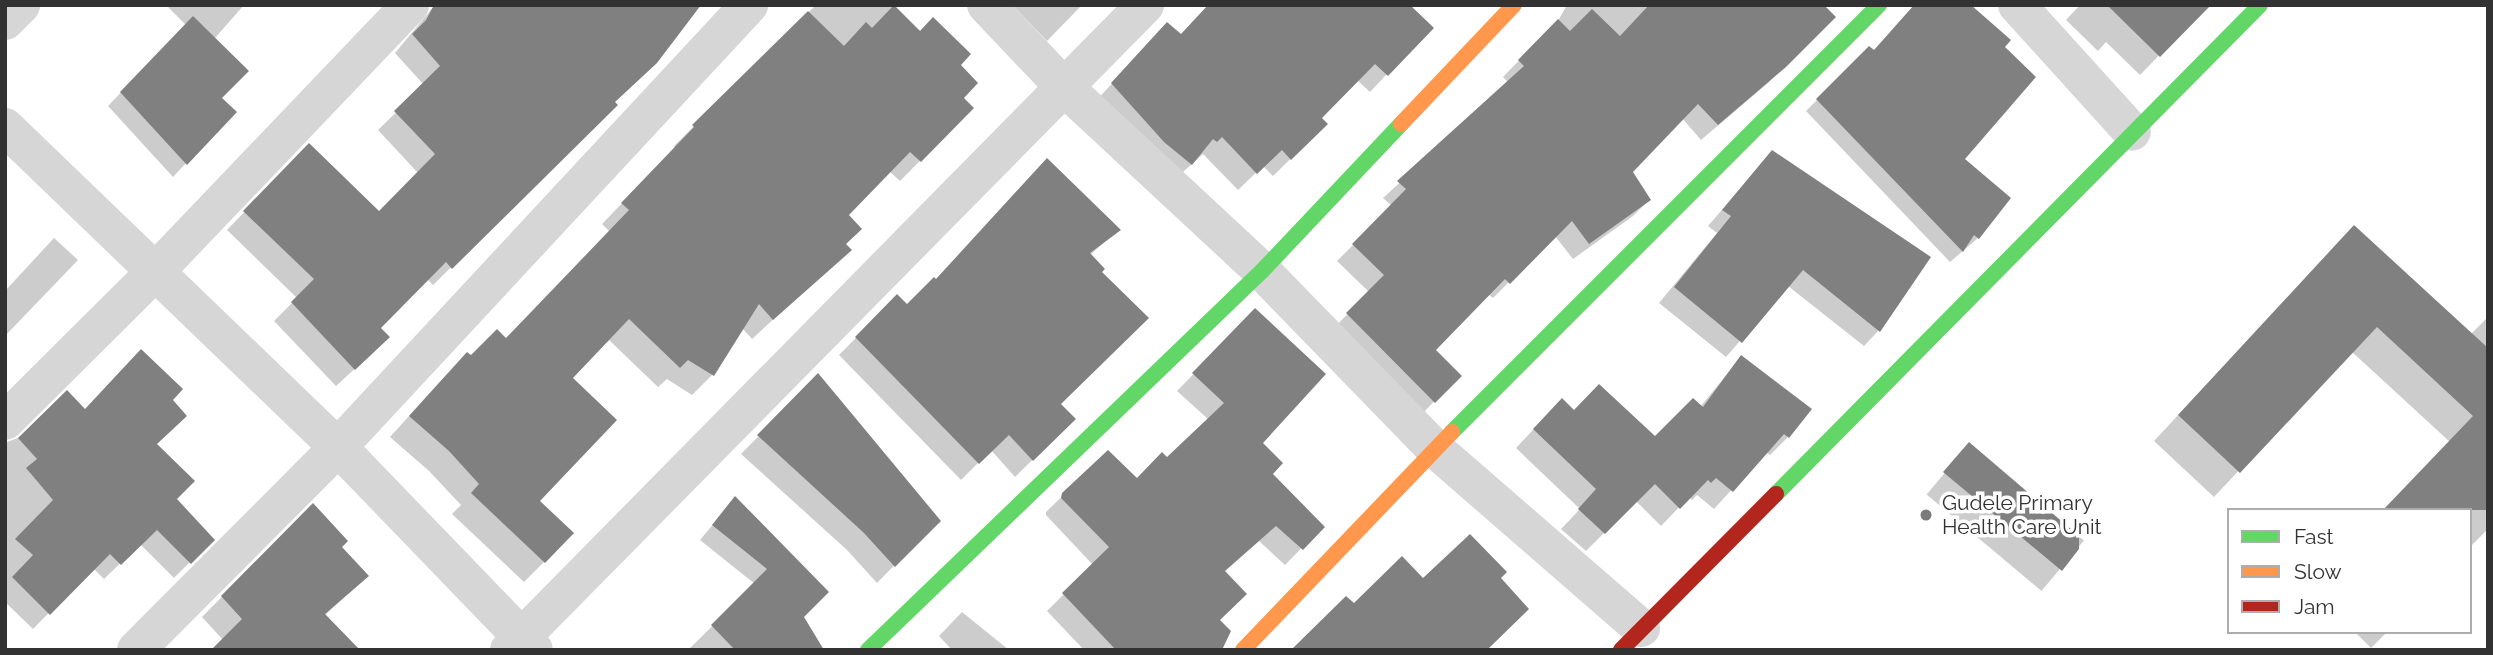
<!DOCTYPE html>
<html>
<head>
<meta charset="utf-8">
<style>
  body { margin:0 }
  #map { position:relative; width:2493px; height:655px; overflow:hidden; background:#fff; font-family:Raleway,sans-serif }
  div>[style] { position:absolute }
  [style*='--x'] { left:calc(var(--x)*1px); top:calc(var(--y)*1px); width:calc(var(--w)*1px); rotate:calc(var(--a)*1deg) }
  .shadow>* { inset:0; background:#0003; transform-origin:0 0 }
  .building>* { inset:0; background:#808080 }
  .street>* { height:38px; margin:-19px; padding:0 19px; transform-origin:19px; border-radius:19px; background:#d6d6d6 }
  .fast>* { height:16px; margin:-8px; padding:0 8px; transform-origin:8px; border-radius:8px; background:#63d668 }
  .slow>* { height:16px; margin:-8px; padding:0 8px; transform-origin:8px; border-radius:8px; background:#ff974d }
  .jam>* { height:16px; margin:-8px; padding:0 8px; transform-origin:8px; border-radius:8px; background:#b3261e }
  .dots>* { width:19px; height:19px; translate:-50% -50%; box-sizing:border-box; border:4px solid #fff; border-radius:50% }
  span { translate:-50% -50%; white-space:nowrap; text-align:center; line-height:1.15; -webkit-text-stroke:7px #fff; paint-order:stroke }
  .poi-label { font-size:21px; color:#323232 }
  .left { translate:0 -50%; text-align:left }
  .frame { position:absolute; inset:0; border:7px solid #323232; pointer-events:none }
  .legend { position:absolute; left:2227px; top:508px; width:245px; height:126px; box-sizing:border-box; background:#fff; border:2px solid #adadad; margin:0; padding:9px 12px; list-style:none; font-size:21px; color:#323232 }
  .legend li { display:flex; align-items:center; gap:14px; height:35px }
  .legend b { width:35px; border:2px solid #adadad }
</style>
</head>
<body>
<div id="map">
  <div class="shadow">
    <i style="clip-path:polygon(166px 5px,244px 5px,215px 38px,219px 98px,234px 112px,173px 177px,108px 106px,186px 25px)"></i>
    <i style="clip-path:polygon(435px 5px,616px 105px,433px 285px,427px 279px,379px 328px,370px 355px,336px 386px,274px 321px,297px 298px,227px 230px,291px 163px,379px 213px,418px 173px,378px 130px,424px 85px,395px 53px)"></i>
    <i style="clip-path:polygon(816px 5px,891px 5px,958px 65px,962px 98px,972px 108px,900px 181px,889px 171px,846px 215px,844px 245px,849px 250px,752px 339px,742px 328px,712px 375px,692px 395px,667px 379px,658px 387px,608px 339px,570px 378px,538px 501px,544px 562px,524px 582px,452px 514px,461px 505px,429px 471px,390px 437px,447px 374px,506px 340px,610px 232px,602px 224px,675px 148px,674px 146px)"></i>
    <i style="clip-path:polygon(1012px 5px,1082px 5px,1047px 41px)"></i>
    <i style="clip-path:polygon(1209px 5px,1414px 5px,1387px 74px,1370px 92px,1357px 80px,1319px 118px,1326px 124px,1273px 176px,1263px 166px,1238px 190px,1203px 154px,1173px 181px,1095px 102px,1150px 42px,1180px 36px)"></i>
    <i style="clip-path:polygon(1567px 5px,1821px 5px,1834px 17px,1768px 83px,1701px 140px,1682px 118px,1630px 172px,1649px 200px,1633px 216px,1573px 259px,1555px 236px,1493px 298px,1488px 294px,1434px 350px,1459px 376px,1418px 418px,1332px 330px,1369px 292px,1337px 261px,1392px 206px,1383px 198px,1509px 83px,1503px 77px,1559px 19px)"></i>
    <i style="clip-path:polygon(2080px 5px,2208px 5px,2140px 75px,2106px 42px,2098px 51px,2066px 20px)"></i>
    <i style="clip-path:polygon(1869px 48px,1962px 159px,1978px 238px,1950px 262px,1806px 111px)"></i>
    <i style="clip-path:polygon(1772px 152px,1879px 330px,1864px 346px,1788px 286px,1726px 357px,1659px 303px,1717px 233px,1708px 226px)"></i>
    <i style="clip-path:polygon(1118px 230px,1090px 255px,1058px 405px,1074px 419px,1015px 477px,991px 450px,961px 480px,839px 355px,897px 296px,907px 306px,935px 281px)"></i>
    <i style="clip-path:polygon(54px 238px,78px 260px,5px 336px,5px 291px)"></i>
    <i style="clip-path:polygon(2329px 253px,2471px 334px,2488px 317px,2488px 529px,2470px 547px,2470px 510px,2450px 442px,2351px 351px,2214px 497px,2154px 441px)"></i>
    <i style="clip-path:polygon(1255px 311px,1260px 443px,1271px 474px,1322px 527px,1285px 565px,1259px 541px,1223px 572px,1217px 620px,1220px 650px,1084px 650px,1047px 611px,1093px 565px,1046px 515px,1046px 512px,1108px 452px,1137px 480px,1167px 460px,1209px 420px,1177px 391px)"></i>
    <i style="clip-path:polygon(1741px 357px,1788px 437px,1770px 455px,1766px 452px,1714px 509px,1697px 495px,1692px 500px,1689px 497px,1661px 526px,1636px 501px,1586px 551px,1561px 529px,1580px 509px,1516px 448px,1544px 418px,1574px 412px,1655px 438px,1700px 407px)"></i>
    <i style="clip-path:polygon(818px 376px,938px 521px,877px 583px,847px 550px,741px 454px)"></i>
    <i style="clip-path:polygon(170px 400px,155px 444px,175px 499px,212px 540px,174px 578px,140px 544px,104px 579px,93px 568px,33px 629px,5px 602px,5px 443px,85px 411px)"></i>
    <i style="left:1969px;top:444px;width:150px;height:66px;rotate:40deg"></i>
    <i style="clip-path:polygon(735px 498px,802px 617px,822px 650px,688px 650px,755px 584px,700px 540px)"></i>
    <i style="clip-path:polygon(313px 505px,340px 547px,367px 576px,324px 616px,223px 640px,202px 617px)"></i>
    <i style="clip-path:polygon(962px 612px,1009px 650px,952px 650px,939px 636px)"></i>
    <i style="clip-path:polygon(2355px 632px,2387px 632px,2371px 648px)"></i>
  </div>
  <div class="building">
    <i style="clip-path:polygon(434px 5px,701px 5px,657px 63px,615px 102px,618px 105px,452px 269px,446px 262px,381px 328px,390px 337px,355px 370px,291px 302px,314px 279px,243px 211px,309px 143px,379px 211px,435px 154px,394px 111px,440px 66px,412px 34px,426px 20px)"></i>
    <i style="clip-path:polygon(894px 5px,920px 31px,933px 17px,971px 54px,961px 65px,978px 83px,964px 98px,974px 108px,921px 162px,910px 152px,849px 215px,862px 229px,846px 244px,852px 250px,773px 320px,759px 304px,714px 376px,688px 360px,680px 368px,629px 319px,573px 378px,617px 420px,540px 501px,574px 533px,545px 563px,471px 493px,479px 484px,449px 451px,409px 416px,467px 352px,471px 355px,497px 329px,506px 338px,629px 210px,621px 203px,694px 127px,692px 125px,808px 11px,844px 46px,866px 22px,872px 28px)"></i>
    <i style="clip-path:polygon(1208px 5px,1410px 5px,1434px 28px,1388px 76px,1375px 64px,1322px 118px,1328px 124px,1291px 160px,1282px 150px,1257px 174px,1222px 137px,1217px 142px,1213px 139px,1192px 165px,1164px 142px,1111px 83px,1167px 22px,1181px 34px)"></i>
    <i style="clip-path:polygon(1649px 5px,1824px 5px,1836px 17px,1786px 67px,1718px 125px,1698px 104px,1633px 172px,1651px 200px,1589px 244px,1572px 221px,1510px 284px,1505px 279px,1436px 350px,1462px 376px,1435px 403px,1346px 313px,1384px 275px,1352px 244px,1406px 189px,1397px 181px,1524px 66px,1518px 60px,1558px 19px,1570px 31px,1592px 9px,1620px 36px)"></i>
    <i style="clip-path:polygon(1914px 5px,1971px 5px,2011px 40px,2005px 47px,2036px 77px,1965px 159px,2011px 198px,1979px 239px,1974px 235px,1963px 252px,1816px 99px,1869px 46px,1874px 50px)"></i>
    <i style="clip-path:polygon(2107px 5px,2211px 5px,2160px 57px)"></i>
    <i style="clip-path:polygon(193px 16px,249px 71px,222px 98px,237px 112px,187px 165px,120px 92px)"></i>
    <i style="clip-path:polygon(1772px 150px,1931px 257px,1880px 332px,1803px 270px,1742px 343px,1674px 287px,1731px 216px,1722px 210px)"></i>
    <i style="clip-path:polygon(1047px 158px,1121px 230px,1090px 253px,1105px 269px,1102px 272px,1149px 318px,1061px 404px,1076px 419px,1033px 461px,1009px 435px,979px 464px,855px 337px,897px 294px,907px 304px,934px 277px,936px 279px)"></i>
    <i style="clip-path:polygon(2354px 225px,2488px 348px,2488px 510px,2383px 510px,2473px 416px,2377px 327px,2240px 473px,2178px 415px)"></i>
    <i style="clip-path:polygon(1255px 308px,1326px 374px,1263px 443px,1283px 463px,1273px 474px,1325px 527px,1303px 550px,1276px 526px,1225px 571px,1247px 594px,1220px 620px,1231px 631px,1222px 650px,1116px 650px,1062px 593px,1109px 547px,1061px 498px,1062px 493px,1108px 450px,1137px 478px,1162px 452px,1167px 457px,1224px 403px,1192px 373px)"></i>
    <i style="clip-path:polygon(141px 349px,183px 389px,173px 400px,187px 416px,157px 444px,195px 481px,177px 499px,215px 540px,191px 564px,157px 530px,121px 565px,110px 554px,50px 615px,12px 577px,33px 555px,15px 539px,53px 500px,26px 468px,37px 459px,18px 438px,67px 390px,85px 409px)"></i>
    <i style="clip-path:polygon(1741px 355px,1812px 409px,1789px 438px,1784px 434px,1733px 492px,1716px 478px,1711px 483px,1708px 480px,1680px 509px,1655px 484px,1605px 534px,1578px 509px,1596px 489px,1533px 429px,1562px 398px,1574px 410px,1599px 384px,1655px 436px,1693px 398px,1703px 407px)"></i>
    <i style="clip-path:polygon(818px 373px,941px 521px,895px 567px,864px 533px,757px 435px)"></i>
    <i style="clip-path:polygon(1969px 442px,2079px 536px,2079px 549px,2062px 571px,1943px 472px)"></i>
    <i style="clip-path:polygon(735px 496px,829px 592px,804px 617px,824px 650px,735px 650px,711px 625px,767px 569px,712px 525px)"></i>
    <i style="clip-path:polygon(313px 503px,348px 541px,342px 547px,369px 576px,325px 614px,360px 650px,211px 650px,242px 619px,221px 596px)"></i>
    <i style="clip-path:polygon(1470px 534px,1507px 572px,1501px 578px,1529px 609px,1487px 650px,1291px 650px,1346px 596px,1354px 603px,1402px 556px,1423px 578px)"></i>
  </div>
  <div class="street">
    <i style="--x:986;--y:5;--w:113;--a:46.4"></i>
    <i style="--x:1064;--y:87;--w:270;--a:42.9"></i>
    <i style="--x:1262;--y:271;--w:248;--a:45.8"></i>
    <i style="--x:1435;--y:449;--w:273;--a:41"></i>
    <i style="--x:2017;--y:5;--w:171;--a:47.8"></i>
    <i style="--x:5;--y:21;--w:23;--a:-45"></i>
    <i style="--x:5;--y:127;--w:462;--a:43.9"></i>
    <i style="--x:338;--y:447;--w:282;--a:46"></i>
    <i style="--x:5;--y:421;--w:211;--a:-44.8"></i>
    <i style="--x:155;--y:272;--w:369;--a:-46.3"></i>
    <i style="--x:136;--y:650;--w:286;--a:-45.1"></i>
    <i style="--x:338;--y:447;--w:604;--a:-47.08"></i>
    <i style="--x:509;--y:650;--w:906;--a:-45.4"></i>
  </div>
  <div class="fast">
    <i style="--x:1452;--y:432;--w:604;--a:-45"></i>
    <i style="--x:1776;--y:494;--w:688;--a:-45.29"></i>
    <i style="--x:868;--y:650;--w:547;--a:-43.89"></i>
    <i style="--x:1262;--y:271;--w:202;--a:-46.6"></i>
  </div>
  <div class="slow">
    <i style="--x:1401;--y:124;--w:164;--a:-46.5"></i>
    <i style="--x:1243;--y:650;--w:302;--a:-46.2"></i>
  </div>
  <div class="jam">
    <i style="--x:1621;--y:650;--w:220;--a:-45.2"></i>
  </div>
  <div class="dots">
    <i style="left:1926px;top:515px;background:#7a7a7a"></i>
  </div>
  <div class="poi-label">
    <span class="left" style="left:1942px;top:515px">Gudele Primary<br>Health Care Unit</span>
  </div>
  <div class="frame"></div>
  <ul class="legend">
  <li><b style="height:9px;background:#63d668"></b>Fast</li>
  <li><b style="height:9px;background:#ff974d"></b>Slow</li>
  <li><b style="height:9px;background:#b3261e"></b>Jam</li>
  </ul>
</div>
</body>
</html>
